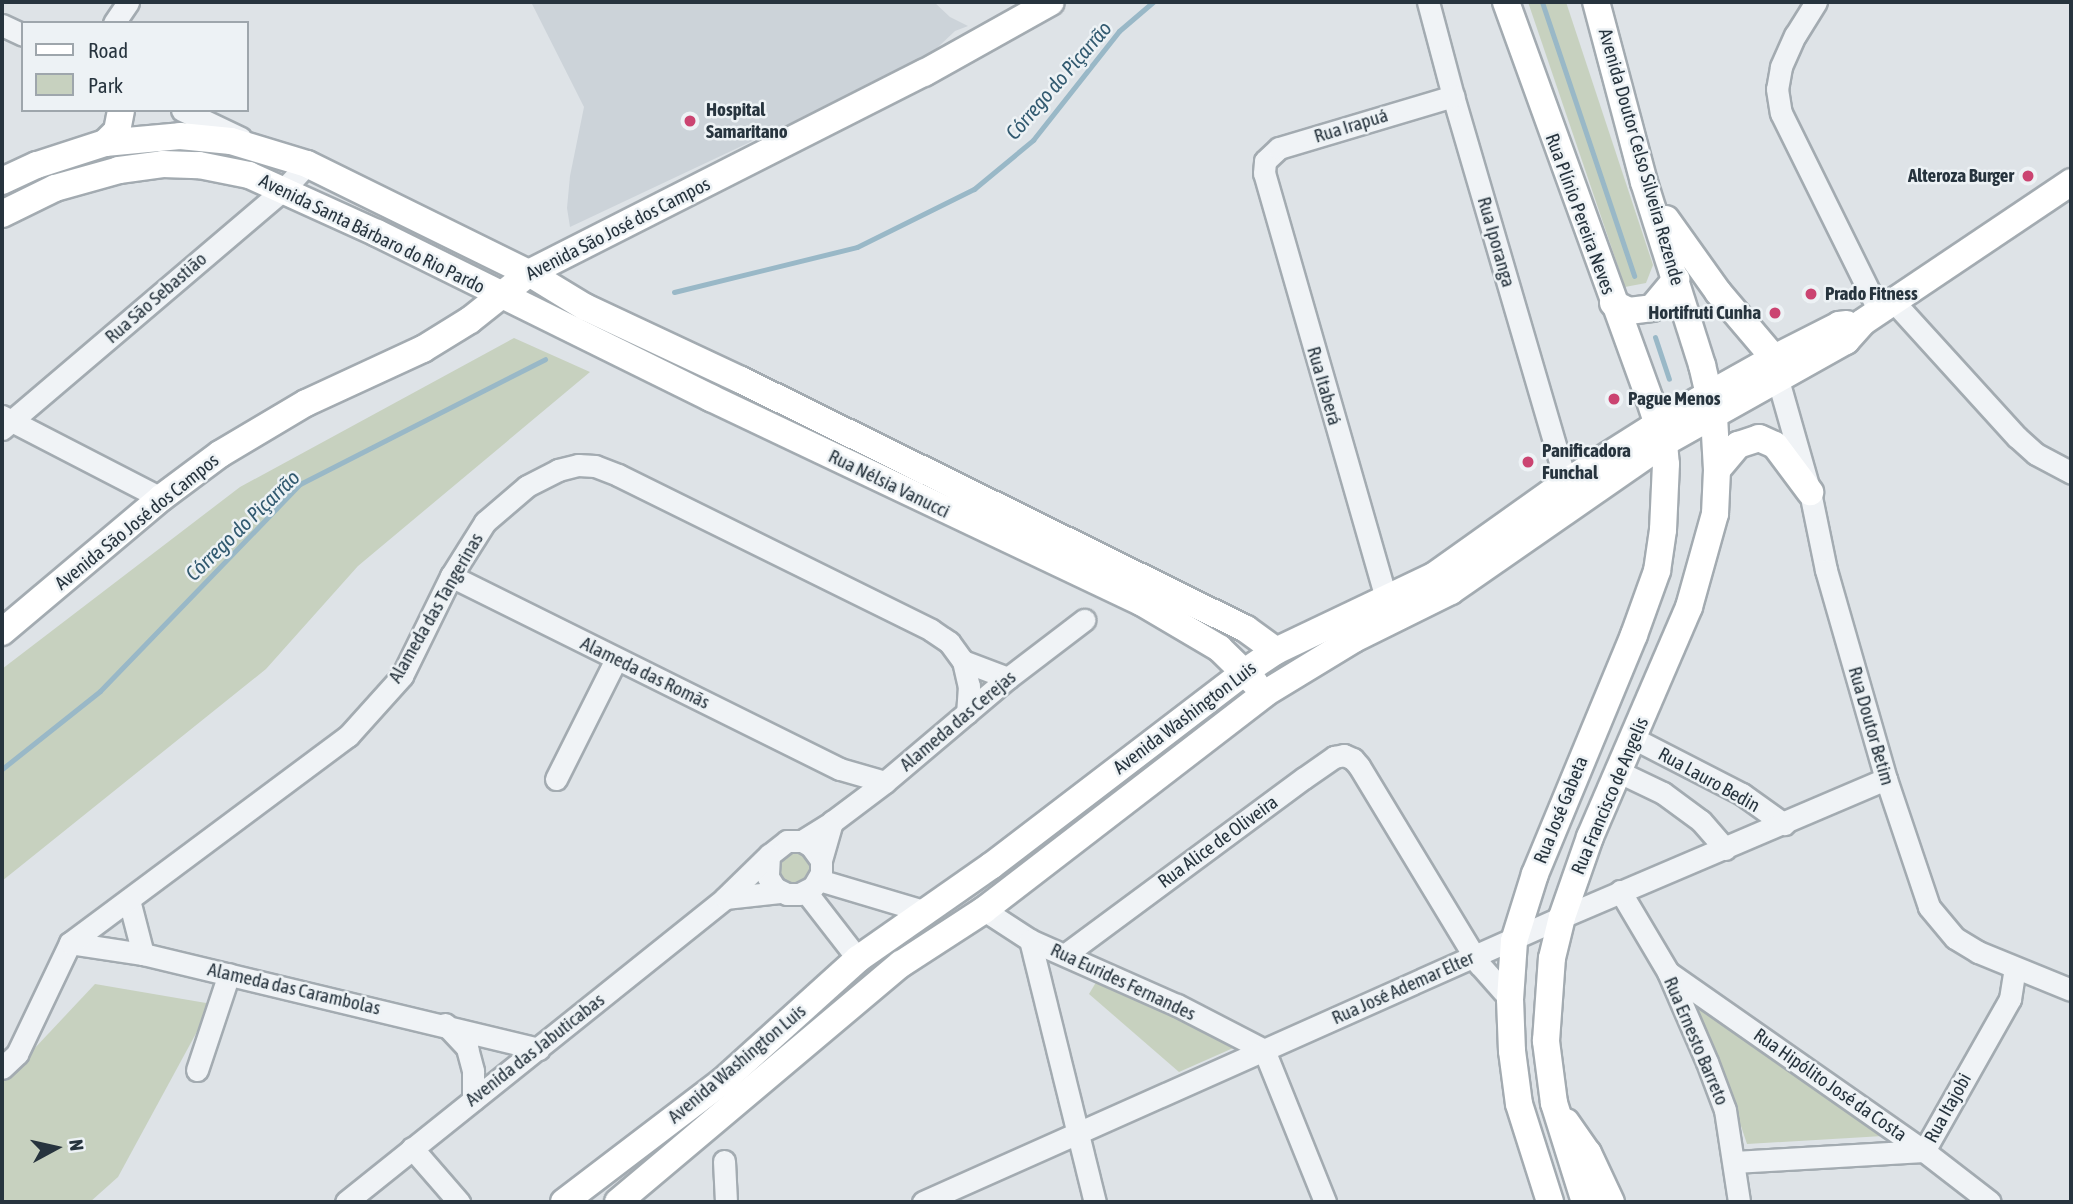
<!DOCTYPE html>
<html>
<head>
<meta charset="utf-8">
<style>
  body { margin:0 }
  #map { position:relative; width:2073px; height:1204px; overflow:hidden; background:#dee3e7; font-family:"Asap Condensed",sans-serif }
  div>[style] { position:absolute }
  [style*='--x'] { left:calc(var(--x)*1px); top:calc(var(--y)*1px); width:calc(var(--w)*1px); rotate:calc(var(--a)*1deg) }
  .built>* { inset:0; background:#ccd3d9 }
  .green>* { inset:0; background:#c7d1bf }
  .stream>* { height:5px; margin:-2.5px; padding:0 2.5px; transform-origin:2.5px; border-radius:2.5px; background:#99b8c7 }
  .roads { filter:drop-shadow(2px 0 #a3abb1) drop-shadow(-2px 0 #a3abb1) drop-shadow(0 2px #a3abb1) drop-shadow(0 -2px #a3abb1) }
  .minor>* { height:21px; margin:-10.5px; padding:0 10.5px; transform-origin:10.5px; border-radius:10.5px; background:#f0f3f6 }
  .major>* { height:26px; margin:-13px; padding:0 13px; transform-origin:13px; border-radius:13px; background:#fff }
  .dots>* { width:19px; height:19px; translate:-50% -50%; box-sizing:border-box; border:4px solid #edf2f5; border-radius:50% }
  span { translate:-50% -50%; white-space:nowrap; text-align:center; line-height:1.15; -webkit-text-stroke:5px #edf2f5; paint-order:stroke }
  .poi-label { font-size:19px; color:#27343e; font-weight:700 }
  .left { translate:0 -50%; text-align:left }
  .right { translate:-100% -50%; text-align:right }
  .street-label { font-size:19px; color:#27343e }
  .water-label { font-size:21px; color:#325a70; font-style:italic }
  .frame { position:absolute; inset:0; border:4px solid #27343e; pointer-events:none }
  .legend { position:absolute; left:21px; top:21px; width:228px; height:91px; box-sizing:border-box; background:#edf2f5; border:2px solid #9ea6ac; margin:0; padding:9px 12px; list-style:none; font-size:21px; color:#27343e }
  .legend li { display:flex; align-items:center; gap:14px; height:35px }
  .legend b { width:35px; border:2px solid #9ea6ac }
  .north { position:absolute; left:21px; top:1113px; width:70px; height:70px; -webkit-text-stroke:5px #edf2f5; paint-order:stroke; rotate:82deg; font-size:19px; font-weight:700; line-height:28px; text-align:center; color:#27343e }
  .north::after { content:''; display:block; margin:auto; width:24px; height:32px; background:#27343e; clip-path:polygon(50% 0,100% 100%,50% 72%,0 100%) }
</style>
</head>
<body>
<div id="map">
  <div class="built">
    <i style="clip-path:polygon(531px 2px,934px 2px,950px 17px,968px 26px,955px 31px,937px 48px,894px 74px,570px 227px,567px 208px,570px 176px,584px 107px)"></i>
  </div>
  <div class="green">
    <i style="clip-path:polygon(1528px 2px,1566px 2px,1653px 265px,1646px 283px,1625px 287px)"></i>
    <i style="clip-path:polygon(514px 338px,590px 372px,358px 566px,266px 669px,2px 881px,2px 669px,240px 487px)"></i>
    <i style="clip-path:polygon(791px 845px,814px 856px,812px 885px,785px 890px,771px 868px)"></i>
    <i style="clip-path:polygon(1098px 979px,1240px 1045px,1179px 1072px,1089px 994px)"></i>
    <i style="clip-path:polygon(95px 984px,212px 1004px,118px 1177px,90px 1202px,2px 1202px,2px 1083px)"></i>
    <i style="clip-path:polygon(1691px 997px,1883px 1136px,1747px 1144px,1722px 1069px)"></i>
  </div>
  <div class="stream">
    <i style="--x:1542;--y:2;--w:289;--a:71.4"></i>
    <i style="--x:674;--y:292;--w:188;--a:-13.8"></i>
    <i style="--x:857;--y:247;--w:131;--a:-26.4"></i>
    <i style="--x:974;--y:189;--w:77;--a:-39.7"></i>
    <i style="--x:1033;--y:140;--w:139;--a:-51.7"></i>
    <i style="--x:1119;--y:31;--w:45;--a:-40.5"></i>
    <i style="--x:1655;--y:337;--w:44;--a:71.6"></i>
    <i style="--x:2;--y:769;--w:125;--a:-38.5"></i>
    <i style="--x:100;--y:691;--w:288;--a:-46"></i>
    <i style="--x:300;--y:484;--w:275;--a:-27"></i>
  </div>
  <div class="roads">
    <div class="minor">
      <i style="--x:1428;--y:2;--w:97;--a:75.1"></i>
      <i style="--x:1453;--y:96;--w:402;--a:73.7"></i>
      <i style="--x:1816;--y:2;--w:39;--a:122"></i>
      <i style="--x:1795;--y:35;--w:35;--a:114"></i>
      <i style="--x:1781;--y:67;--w:22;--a:100"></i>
      <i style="--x:1777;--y:89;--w:24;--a:81"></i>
      <i style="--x:1781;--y:113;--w:221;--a:63.7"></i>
      <i style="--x:114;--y:23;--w:25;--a:-56"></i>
      <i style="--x:2;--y:25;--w:23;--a:25"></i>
      <i style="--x:182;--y:110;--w:65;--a:25.4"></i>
      <i style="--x:1894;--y:302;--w:183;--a:47.7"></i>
      <i style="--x:2017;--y:437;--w:25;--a:42"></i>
      <i style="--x:2036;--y:454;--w:40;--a:28"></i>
      <i style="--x:1778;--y:380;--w:116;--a:74.1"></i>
      <i style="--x:1810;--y:492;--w:80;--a:78.4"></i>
      <i style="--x:1826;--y:570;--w:217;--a:74"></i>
      <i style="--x:1886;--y:779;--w:135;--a:71.4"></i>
      <i style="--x:1929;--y:907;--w:40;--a:50"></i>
      <i style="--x:1955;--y:938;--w:27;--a:31"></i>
      <i style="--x:1978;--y:952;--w:100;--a:22.2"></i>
      <i style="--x:2;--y:416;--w:179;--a:27.3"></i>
      <i style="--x:2;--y:429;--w:370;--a:-40.4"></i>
      <i style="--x:284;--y:189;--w:34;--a:-47"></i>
      <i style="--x:451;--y:576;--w:434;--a:26.4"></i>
      <i style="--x:840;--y:769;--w:47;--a:16.1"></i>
      <i style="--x:1386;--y:598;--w:442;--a:-106"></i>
      <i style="--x:1264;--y:173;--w:12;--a:-85"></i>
      <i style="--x:1265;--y:161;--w:19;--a:-43"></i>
      <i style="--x:1279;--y:148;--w:182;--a:-16.6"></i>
      <i style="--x:963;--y:661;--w:48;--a:20.7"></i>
      <i style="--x:1633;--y:738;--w:123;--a:27.2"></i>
      <i style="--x:1742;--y:794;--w:52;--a:35.5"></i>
      <i style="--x:1617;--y:771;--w:51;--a:25.6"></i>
      <i style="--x:1663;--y:793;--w:47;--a:36.4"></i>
      <i style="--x:1701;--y:821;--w:37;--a:49"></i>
      <i style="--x:556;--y:779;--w:134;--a:-63.4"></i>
      <i style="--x:802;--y:841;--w:36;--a:-32"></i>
      <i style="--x:832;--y:822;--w:66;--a:-37"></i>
      <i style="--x:885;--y:782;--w:161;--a:-40.2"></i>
      <i style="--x:1008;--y:678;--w:96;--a:-37.3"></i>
      <i style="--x:821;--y:860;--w:17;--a:-126"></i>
      <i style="--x:811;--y:846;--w:10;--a:-151"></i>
      <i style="--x:802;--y:841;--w:15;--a:180"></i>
      <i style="--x:787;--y:841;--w:23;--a:142"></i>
      <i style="--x:769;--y:855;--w:22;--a:93"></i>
      <i style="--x:768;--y:877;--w:13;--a:58"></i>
      <i style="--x:775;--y:888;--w:13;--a:27"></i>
      <i style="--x:787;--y:894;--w:12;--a:0"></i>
      <i style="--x:799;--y:894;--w:16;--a:-27"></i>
      <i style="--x:813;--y:887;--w:16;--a:-60"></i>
      <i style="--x:821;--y:873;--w:13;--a:-90"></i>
      <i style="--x:821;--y:860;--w:40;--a:-74"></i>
      <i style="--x:819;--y:880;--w:109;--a:16.6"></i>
      <i style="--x:1620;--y:891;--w:94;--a:59.3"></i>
      <i style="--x:1668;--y:972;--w:98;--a:66.6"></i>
      <i style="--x:1707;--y:1062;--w:51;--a:69.4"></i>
      <i style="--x:1725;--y:1110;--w:93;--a:81.3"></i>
      <i style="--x:806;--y:892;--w:85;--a:52.2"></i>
      <i style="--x:725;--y:898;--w:55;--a:-6.2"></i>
      <i style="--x:129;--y:900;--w:56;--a:75.5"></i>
      <i style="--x:984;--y:910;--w:55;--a:33.1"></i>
      <i style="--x:1030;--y:940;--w:161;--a:23.9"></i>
      <i style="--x:1177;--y:1005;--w:98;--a:27.3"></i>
      <i style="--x:1030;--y:940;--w:270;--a:76.1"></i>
      <i style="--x:70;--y:943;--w:74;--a:8.6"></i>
      <i style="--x:143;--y:954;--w:407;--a:13.5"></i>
      <i style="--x:1066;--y:954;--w:296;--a:-36.5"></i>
      <i style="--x:1304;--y:778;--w:37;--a:-35"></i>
      <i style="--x:1334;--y:757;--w:10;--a:-11"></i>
      <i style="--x:1344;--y:755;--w:10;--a:24"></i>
      <i style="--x:1353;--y:759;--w:9;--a:49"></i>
      <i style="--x:1359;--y:766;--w:232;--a:58.8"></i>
      <i style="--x:1479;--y:964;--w:47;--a:48.5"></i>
      <i style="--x:1668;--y:972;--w:312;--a:35"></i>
      <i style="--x:1924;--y:1151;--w:83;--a:37.7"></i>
      <i style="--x:445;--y:1024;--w:33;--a:47"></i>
      <i style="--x:467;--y:1048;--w:24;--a:75"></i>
      <i style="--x:473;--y:1071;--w:29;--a:90"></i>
      <i style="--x:1264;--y:1050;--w:164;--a:68.1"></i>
      <i style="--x:2;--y:1068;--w:21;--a:-43"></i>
      <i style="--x:17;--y:1054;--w:123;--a:-64.5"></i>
      <i style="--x:70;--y:943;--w:347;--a:-36.7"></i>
      <i style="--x:348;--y:736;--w:81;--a:-48"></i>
      <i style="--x:402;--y:676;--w:111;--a:-63.9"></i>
      <i style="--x:451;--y:576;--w:64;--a:-57.8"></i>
      <i style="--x:485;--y:522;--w:55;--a:-40.6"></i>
      <i style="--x:527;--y:486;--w:35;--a:-27"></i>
      <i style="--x:558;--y:470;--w:21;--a:-14"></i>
      <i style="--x:578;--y:465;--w:17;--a:3"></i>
      <i style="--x:595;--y:466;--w:25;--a:21"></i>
      <i style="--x:618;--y:475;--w:349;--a:26.3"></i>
      <i style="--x:931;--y:630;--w:22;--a:34"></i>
      <i style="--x:949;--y:642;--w:24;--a:54"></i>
      <i style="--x:963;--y:661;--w:26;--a:77"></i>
      <i style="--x:969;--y:686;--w:27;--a:94"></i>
      <i style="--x:197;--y:1070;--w:101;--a:-71.6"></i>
      <i style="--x:412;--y:1148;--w:72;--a:49"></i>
      <i style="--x:724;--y:1161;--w:41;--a:87.2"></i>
      <i style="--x:1734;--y:1162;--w:190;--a:-3.3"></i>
      <i style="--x:1924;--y:1151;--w:175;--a:-60.5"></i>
      <i style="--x:2010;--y:999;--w:30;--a:-81"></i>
      <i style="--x:346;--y:1202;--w:486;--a:-38.7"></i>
      <i style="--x:725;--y:898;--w:62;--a:-44.3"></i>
      <i style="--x:923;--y:1202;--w:700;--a:-24.04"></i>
      <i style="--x:1562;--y:917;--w:352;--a:-23.1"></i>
    </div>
    <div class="major">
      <i style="--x:1506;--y:2;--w:421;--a:70.1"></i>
      <i style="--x:1649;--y:398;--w:47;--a:71.6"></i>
      <i style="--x:1664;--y:443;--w:21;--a:85"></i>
      <i style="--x:1666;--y:464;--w:66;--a:92.6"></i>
      <i style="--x:1663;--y:530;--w:41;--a:98.3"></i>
      <i style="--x:1657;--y:571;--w:68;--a:109.8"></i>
      <i style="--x:1634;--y:635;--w:259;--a:112.5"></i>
      <i style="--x:1535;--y:874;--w:70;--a:107.4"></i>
      <i style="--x:1514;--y:941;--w:58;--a:93.9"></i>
      <i style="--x:1510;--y:999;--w:52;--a:87.8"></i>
      <i style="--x:1512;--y:1051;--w:53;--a:82.5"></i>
      <i style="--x:1519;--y:1104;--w:103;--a:72.4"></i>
      <i style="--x:105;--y:143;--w:17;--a:-45"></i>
      <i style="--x:117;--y:131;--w:21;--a:-79"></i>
      <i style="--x:2;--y:181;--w:38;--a:-25"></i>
      <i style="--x:37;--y:165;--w:71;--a:-17.9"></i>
      <i style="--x:105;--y:143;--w:75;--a:-5.3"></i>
      <i style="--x:180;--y:136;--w:51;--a:5.6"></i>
      <i style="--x:231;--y:141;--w:79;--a:16.8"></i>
      <i style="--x:307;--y:164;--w:247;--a:26.2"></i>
      <i style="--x:529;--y:273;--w:66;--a:31.3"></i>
      <i style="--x:585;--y:307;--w:172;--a:25.1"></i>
      <i style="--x:741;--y:380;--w:563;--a:26.25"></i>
      <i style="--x:1246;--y:629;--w:37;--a:36"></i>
      <i style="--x:2;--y:214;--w:59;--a:-26.1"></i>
      <i style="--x:55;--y:188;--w:66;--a:-15.7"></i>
      <i style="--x:119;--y:170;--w:44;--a:-7.8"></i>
      <i style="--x:163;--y:164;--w:36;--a:2"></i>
      <i style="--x:199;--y:165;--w:51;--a:11.3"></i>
      <i style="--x:249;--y:175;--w:141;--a:24.4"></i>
      <i style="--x:377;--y:233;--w:373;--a:26.3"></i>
      <i style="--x:711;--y:398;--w:476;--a:25.4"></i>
      <i style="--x:1141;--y:602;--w:91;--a:30.5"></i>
      <i style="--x:1219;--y:648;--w:50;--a:44.2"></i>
      <i style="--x:1666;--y:219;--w:90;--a:54.5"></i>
      <i style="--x:1718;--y:292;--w:87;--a:49.7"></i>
      <i style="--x:1613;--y:303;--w:18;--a:27"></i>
      <i style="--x:1629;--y:311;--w:23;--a:-7"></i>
      <i style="--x:1652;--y:308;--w:38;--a:-50"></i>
      <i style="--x:1717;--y:470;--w:33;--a:-50"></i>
      <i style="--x:1738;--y:445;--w:22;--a:-18"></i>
      <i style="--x:1759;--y:438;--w:17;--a:24"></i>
      <i style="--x:1775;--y:445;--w:59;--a:53.3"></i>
      <i style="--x:2;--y:632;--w:208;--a:-40.1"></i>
      <i style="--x:161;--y:498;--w:74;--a:-36.7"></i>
      <i style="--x:220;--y:454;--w:100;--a:-30.7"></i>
      <i style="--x:306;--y:403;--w:129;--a:-24.8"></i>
      <i style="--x:423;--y:349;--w:55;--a:-31.7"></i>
      <i style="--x:470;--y:320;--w:75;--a:-38.5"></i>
      <i style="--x:529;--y:273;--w:443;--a:-26.9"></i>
      <i style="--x:924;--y:73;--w:145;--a:-29.2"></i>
      <i style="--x:1566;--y:1122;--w:38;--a:55"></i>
      <i style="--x:1588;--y:1153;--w:54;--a:64.9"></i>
      <i style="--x:564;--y:1202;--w:200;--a:-37.3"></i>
      <i style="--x:723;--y:1081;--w:182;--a:-42.1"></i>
      <i style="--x:858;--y:959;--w:162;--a:-35"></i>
      <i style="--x:991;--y:866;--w:321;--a:-37.4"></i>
      <i style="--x:1246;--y:671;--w:36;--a:-34"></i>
      <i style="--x:1276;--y:651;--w:176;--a:-25.5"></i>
      <i style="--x:1435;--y:575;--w:161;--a:-35.4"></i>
      <i style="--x:1566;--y:482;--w:125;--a:-32.3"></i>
      <i style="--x:1672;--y:415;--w:117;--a:-29.2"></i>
      <i style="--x:1774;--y:358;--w:73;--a:-26.9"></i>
      <i style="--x:1839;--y:325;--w:8;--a:-7"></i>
      <i style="--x:618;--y:1202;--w:370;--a:-40.1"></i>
      <i style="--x:901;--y:964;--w:99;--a:-33"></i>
      <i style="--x:984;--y:910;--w:354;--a:-37.6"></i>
      <i style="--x:1264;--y:694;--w:105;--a:-31.4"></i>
      <i style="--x:1354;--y:639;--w:108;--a:-26.3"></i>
      <i style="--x:1451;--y:591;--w:259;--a:-34.8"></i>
      <i style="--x:1664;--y:443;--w:209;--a:-29.3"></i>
      <i style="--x:1846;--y:341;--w:25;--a:-48"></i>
      <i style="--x:1863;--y:322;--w:251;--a:-33.9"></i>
      <i style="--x:1585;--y:1202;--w:104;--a:-107.4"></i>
      <i style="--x:1554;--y:1103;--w:63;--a:-97.4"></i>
      <i style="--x:1546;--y:1041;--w:83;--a:-85.9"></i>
      <i style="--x:1552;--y:958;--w:42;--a:-76.3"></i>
      <i style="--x:1562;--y:917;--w:85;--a:-70.7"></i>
      <i style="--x:1590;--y:837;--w:250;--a:-66.7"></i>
      <i style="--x:1689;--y:607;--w:97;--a:-74.4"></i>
      <i style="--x:1715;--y:514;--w:44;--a:-87.4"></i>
      <i style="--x:1717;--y:470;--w:54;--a:-93.2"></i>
      <i style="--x:1714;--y:416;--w:52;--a:-103.2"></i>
      <i style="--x:1702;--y:365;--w:192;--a:-107.6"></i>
      <i style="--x:1644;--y:182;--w:186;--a:-104.9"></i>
    </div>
  </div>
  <div class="dots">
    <i style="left:690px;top:121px;background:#cb4471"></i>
    <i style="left:2028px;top:176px;background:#cb4471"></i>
    <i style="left:1811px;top:294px;background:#cb4471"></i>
    <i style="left:1775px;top:313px;background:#cb4471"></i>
    <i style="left:1614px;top:399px;background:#cb4471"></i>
    <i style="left:1528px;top:462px;background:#cb4471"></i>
  </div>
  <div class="poi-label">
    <span class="left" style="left:706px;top:121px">Hospital<br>Samaritano</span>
    <span class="right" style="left:2014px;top:176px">Alteroza Burger</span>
    <span class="left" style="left:1825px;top:294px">Prado Fitness</span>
    <span class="right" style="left:1761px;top:313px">Hortifruti Cunha</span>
    <span class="left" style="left:1628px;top:399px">Pague Menos</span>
    <span class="left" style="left:1542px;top:462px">Panificadora<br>Funchal</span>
  </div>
  <div class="street-label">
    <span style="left:1351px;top:126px;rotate:-17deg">Rua Irapuá</span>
    <span style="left:1641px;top:157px;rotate:74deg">Avenida Doutor Celso Silveira Rezende</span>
    <span style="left:1580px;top:214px;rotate:70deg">Rua Plínio Pereira Neves</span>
    <span style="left:618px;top:229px;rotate:-27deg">Avenida São José dos Campos</span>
    <span style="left:372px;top:234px;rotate:26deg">Avenida Santa Bárbaro do Rio Pardo</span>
    <span style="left:1496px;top:242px;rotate:74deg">Rua Iporanga</span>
    <span style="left:156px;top:298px;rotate:-41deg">Rua São Sebastião</span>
    <span style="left:1324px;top:386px;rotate:74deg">Rua Itaberá</span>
    <span style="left:889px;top:484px;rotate:26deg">Rua Nélsia Vanucci</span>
    <span style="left:137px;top:522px;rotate:-39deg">Avenida São José dos Campos</span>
    <span style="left:436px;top:608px;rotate:-60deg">Alameda das Tangerinas</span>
    <span style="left:645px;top:673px;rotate:26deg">Alameda das Romãs</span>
    <span style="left:1185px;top:718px;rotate:-37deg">Avenida Washington Luis</span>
    <span style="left:958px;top:721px;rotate:-40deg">Alameda das Cerejas</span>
    <span style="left:1871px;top:726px;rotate:74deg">Rua Doutor Betim</span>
    <span style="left:1709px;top:780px;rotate:29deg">Rua Lauro Bedin</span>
    <span style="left:1610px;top:796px;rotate:-67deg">Rua Francisco de Angelis</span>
    <span style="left:1561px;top:810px;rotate:-68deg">Rua José Gabeta</span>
    <span style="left:1218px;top:842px;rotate:-36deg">Rua Alice de Oliveira</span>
    <span style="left:1123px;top:982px;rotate:25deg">Rua Eurides Fernandes</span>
    <span style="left:1403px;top:988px;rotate:-24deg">Rua José Ademar Elter</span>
    <span style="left:294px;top:989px;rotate:13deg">Alameda das Carambolas</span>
    <span style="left:1696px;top:1041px;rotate:67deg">Rua Ernesto Barreto</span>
    <span style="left:535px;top:1050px;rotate:-38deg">Avenida das Jabuticabas</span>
    <span style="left:737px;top:1064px;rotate:-40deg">Avenida Washington Luis</span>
    <span style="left:1830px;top:1085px;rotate:35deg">Rua Hipólito José da Costa</span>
    <span style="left:1948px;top:1108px;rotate:-61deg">Rua Itajobi</span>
  </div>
  <div class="water-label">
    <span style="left:1058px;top:80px;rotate:-49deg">Córrego do Piçarrão</span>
    <span style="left:242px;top:525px;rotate:-44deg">Córrego do Piçarrão</span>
  </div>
  <div class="frame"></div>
  <ul class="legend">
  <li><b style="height:9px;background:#fff"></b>Road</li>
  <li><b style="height:19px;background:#c7d1bf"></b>Park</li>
  </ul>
  <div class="north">N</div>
</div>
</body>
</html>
